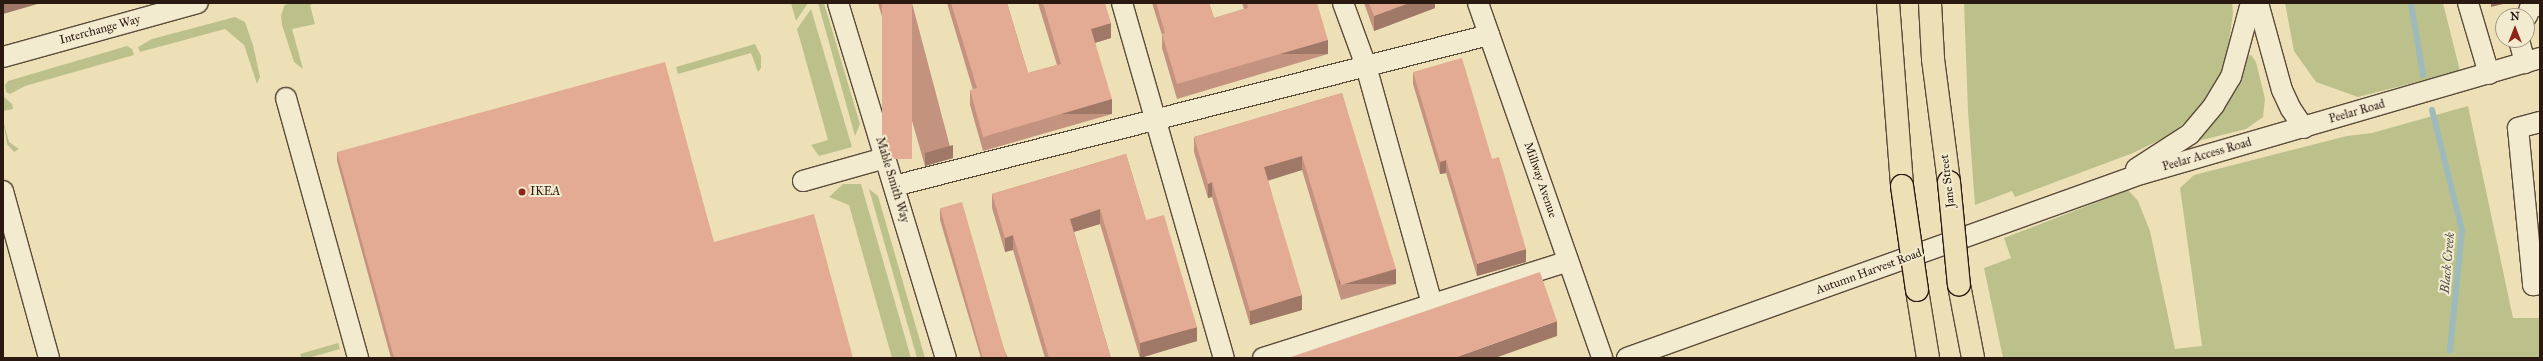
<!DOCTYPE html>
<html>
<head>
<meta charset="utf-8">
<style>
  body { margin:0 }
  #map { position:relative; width:2543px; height:361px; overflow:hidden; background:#ede0b7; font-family:"IM FELL Great Primer",serif }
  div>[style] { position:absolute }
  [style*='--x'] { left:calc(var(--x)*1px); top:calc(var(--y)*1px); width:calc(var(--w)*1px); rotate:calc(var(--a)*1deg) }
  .green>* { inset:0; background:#bcc18c }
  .stream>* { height:6px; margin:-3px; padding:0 3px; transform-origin:3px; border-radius:3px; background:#9ebaba }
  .roads { filter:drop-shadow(1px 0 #5a4b3a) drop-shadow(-1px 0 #5a4b3a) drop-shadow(0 1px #5a4b3a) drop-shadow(0 -1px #5a4b3a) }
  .minor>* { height:20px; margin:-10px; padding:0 10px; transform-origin:10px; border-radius:10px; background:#f3ebd0 }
  .major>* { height:22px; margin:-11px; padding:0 11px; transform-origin:11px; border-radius:11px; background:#ede0b7 }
  .bridges { filter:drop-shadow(1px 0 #291910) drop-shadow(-1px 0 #291910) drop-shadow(0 1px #291910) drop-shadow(0 -1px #291910) }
  .major-bridge>* { height:22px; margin:-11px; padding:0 11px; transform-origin:11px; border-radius:11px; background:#ede0b7 }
  .wall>* { inset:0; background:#c3937f }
  .shaded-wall>* { inset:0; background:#9f7868; transform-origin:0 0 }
  .building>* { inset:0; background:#e3ab94; transform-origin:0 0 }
  .dots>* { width:11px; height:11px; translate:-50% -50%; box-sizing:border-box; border:2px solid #f3ebd0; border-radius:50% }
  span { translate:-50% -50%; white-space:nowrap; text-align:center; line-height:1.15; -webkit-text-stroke:4px #f3ebd0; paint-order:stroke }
  .street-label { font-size:12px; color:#291910 }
  .poi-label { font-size:12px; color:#291910 }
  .left { translate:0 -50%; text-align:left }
  .water-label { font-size:13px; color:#52514c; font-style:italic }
  .frame { position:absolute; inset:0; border:4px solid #291910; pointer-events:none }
  .north { position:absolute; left:2495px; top:8px; width:40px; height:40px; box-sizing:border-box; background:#f3ebd0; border:1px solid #a29783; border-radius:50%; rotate:0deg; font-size:11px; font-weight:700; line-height:16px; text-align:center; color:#291910 }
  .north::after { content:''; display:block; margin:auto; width:14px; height:18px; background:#8f2418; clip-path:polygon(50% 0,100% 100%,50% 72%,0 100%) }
</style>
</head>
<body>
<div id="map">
  <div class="green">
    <i style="clip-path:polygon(288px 3px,315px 3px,310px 5px,315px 24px,292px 29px,303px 69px,294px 62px,282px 25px,281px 16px,284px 6px)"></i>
    <i style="clip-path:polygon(791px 3px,808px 3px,796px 21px)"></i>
    <i style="clip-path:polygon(818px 3px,824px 3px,860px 124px,855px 136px)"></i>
    <i style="clip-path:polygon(1964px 3px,2232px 3px,2233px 13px,2225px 71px,2198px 111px,2170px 135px,2133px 153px,2015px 197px,2012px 191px,1975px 205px,1968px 111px)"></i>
    <i style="clip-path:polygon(2285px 3px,2443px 3px,2460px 71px,2358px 97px,2316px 82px,2294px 51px)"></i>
    <i style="clip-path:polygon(811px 9px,852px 147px,819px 156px,811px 145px,828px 140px,797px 29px)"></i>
    <i style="clip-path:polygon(235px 17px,245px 22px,253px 45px,260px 77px,257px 84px,244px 45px,225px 29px,140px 52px,138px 47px,152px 39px)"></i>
    <i style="clip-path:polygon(755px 44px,761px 56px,761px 68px,758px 72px,751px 53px,678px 74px,676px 67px)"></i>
    <i style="clip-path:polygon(127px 46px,132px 49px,134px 55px,25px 86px,10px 94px,6px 92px,5px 85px,8px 81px)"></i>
    <i style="clip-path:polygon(2251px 55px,2256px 62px,2265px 99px,2263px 117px,2246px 129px,2198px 141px,2197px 139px,2225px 107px,2243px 75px,2248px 56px)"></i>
    <i style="clip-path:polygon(3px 96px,12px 104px,13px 109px,3px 111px)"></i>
    <i style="clip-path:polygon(2468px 106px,2513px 318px,2540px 318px,2540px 358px,2003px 358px,1984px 268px,2011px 258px,2004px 238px,2128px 190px,2138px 201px,2150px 231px,2175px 349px,2202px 346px,2180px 188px,2194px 175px,2347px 136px,2372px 133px)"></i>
    <i style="clip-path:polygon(3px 120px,9px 142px,19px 149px,14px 152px,7px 144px)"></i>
    <i style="clip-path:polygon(843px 184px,861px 184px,911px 358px,892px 358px,849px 205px,829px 197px)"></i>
    <i style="clip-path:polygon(869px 189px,878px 196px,925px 358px,917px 358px)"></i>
    <i style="clip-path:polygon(338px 343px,340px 349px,308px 358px,302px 358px,300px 354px)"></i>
  </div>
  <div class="stream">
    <i style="--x:2411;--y:3;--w:73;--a:80.5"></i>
    <i style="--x:2432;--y:110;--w:124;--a:76"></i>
    <i style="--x:2462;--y:230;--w:121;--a:95.7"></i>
  </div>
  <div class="roads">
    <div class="minor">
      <i style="--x:838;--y:3;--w:371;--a:73.1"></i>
      <i style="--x:1122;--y:3;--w:369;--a:74"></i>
      <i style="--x:1343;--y:3;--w:67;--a:69.9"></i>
      <i style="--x:1366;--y:66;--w:247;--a:74.5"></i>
      <i style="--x:1478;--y:3;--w:376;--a:70.7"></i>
      <i style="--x:2258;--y:3;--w:90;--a:74.6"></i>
      <i style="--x:2282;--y:90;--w:21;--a:65"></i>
      <i style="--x:2291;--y:109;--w:23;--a:56"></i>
      <i style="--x:2468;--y:3;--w:74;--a:73.5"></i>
      <i style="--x:2527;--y:16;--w:9;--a:-69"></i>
      <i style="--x:2530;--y:8;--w:10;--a:-17"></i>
      <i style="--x:2519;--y:40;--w:24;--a:75"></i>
      <i style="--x:3;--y:57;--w:202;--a:-15.5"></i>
      <i style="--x:286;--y:98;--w:270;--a:74.5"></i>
      <i style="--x:2540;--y:122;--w:23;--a:165"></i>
      <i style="--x:2518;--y:128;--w:158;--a:84.5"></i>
      <i style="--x:2533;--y:285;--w:7;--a:-8"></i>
      <i style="--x:2136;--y:169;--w:64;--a:-32.9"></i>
      <i style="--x:2190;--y:134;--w:38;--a:-50"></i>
      <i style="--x:2214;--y:105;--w:33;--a:-59"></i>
      <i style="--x:2231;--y:77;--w:77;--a:-74.9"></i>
      <i style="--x:803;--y:181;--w:85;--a:-15.7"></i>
      <i style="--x:894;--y:186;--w:614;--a:-14.24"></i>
      <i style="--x:3;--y:191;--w:173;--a:74.6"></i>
      <i style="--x:1263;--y:358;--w:320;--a:-17.6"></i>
      <i style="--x:1627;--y:358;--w:546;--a:-19.7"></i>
      <i style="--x:2141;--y:174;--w:416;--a:-16.2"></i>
    </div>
    <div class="major">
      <i style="--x:1888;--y:3;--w:184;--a:85.6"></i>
      <i style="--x:1930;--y:3;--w:56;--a:86.9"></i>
      <i style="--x:1933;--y:59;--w:124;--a:82.6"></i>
      <i style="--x:1959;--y:285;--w:74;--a:79.1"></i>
      <i style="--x:1917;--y:290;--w:69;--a:80.8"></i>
    </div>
  </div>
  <div class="bridges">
    <div class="major-bridge">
      <i style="--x:1949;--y:182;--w:103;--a:84.5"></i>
      <i style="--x:1902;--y:186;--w:105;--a:81.8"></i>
    </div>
  </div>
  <div class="wall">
    <i style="clip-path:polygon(878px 3px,912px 3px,953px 158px,925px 166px)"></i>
    <i style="clip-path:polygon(947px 3px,1007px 3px,1028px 73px,1057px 65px,1038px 3px,1105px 3px,1111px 38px,1095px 43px,1112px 114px,983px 151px,970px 105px,970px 90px,973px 90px)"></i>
    <i style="clip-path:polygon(1152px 3px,1209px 3px,1214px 18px,1244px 9px,1242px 3px,1317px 3px,1328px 54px,1177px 99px,1162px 48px,1162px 35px)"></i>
    <i style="clip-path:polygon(1364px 3px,1435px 3px,1435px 8px,1374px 31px)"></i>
    <i style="clip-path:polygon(1413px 72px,1492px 159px,1526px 262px,1477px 276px,1446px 173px,1440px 174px,1413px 84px)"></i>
    <i style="clip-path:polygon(1342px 93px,1396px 284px,1341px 300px,1302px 170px,1268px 180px,1302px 310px,1250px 325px,1212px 197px,1208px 198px,1194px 152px,1194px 137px)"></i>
    <i style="clip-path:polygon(337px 152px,714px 242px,853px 358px,391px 358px,337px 161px)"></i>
    <i style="clip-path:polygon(1126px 154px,1146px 220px,1197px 341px,1140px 358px,1100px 224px,1074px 232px,1111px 358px,1045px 358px,1013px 250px,1005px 252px,992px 208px,992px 194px)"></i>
    <i style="clip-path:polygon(940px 208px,1008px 358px,981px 358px,940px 220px)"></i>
  </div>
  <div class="shaded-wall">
    <i style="clip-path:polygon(3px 3px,41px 3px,3px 14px)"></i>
    <i style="clip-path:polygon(1409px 3px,1435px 3px,1435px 8px,1374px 31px,1374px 16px)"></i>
    <i style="clip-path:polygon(2491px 3px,2507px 3px,2491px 7px)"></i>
    <i style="clip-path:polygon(1111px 23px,1111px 38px,1091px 44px,1091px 29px)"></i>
    <i style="left:1328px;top:40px;width:14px;height:157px;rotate:90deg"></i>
    <i style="left:1112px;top:99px;width:15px;height:134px;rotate:90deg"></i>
    <i style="clip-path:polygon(953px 145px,953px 158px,925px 166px,925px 153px)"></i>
    <i style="clip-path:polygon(1302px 156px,1302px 170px,1264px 182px,1264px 167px)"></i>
    <i style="clip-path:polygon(1446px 160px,1446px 173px,1440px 174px,1440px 162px)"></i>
    <i style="clip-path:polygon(1212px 182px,1212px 197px,1208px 198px,1208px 184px)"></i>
    <i style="clip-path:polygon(1100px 209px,1100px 224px,1070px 233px,1070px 219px)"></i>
    <i style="clip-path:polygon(1013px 235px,1013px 250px,1005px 252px,1005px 238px)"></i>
    <i style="clip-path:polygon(1526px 249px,1526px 262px,1477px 276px,1477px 264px)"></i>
    <i style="left:1396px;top:269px;width:15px;height:57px;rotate:90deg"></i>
    <i style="clip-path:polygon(1302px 295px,1302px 310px,1250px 325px,1250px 311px)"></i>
    <i style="clip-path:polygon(1557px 321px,1557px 336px,1495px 358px,1454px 358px)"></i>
    <i style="clip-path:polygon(1197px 327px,1197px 341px,1140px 358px,1140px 343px)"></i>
  </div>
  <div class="building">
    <i style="left:882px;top:3px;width:30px;height:156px"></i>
    <i style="clip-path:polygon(951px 3px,1007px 3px,1028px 73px,1061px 64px,1043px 3px,1105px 3px,1111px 23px,1091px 29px,1112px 99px,983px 137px,970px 90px,977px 88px)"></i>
    <i style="clip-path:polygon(1156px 3px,1209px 3px,1214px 18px,1248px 8px,1247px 3px,1317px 3px,1328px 40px,1177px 84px,1162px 34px,1165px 33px)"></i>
    <i style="clip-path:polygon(1369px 3px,1409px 3px,1374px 16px)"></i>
    <i style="clip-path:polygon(1462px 58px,1492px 159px,1499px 157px,1526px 249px,1477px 264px,1446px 160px,1440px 162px,1413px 72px)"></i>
    <i style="clip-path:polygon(665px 62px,714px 242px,814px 214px,853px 358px,394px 358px,337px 152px)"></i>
    <i style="clip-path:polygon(1342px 93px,1396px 269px,1341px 285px,1302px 156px,1264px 167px,1302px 295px,1250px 311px,1212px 182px,1208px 184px,1194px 137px)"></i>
    <i style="clip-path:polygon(1126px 154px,1146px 220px,1164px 215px,1197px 327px,1140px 343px,1100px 209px,1070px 219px,1111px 358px,1049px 358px,1013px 235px,1005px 238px,992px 194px)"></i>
    <i style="left:962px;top:202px;width:163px;height:23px;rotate:74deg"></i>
    <i style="clip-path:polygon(1540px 272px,1557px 321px,1454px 358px,1288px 358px)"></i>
  </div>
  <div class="dots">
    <i style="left:522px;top:192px;background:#8f2418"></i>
  </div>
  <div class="street-label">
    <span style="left:100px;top:30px;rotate:-15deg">Interchange Way</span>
    <span style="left:2357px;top:112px;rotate:-16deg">Peelar Road</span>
    <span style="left:2207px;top:155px;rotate:-16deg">Peelar Access Road</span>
    <span style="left:892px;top:180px;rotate:73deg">Mable Smith Way</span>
    <span style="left:1540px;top:180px;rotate:71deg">Millway Avenue</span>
    <span style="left:1948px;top:181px;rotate:-97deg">Jane Street</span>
    <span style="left:1869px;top:272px;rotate:-20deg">Autumn Harvest Road</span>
  </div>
  <div class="poi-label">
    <span class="left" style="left:530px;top:192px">IKEA</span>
  </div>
  <div class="water-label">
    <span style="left:2448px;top:263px;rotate:-85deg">Black Creek</span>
  </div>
  <div class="frame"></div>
  <div class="north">N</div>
</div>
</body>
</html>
